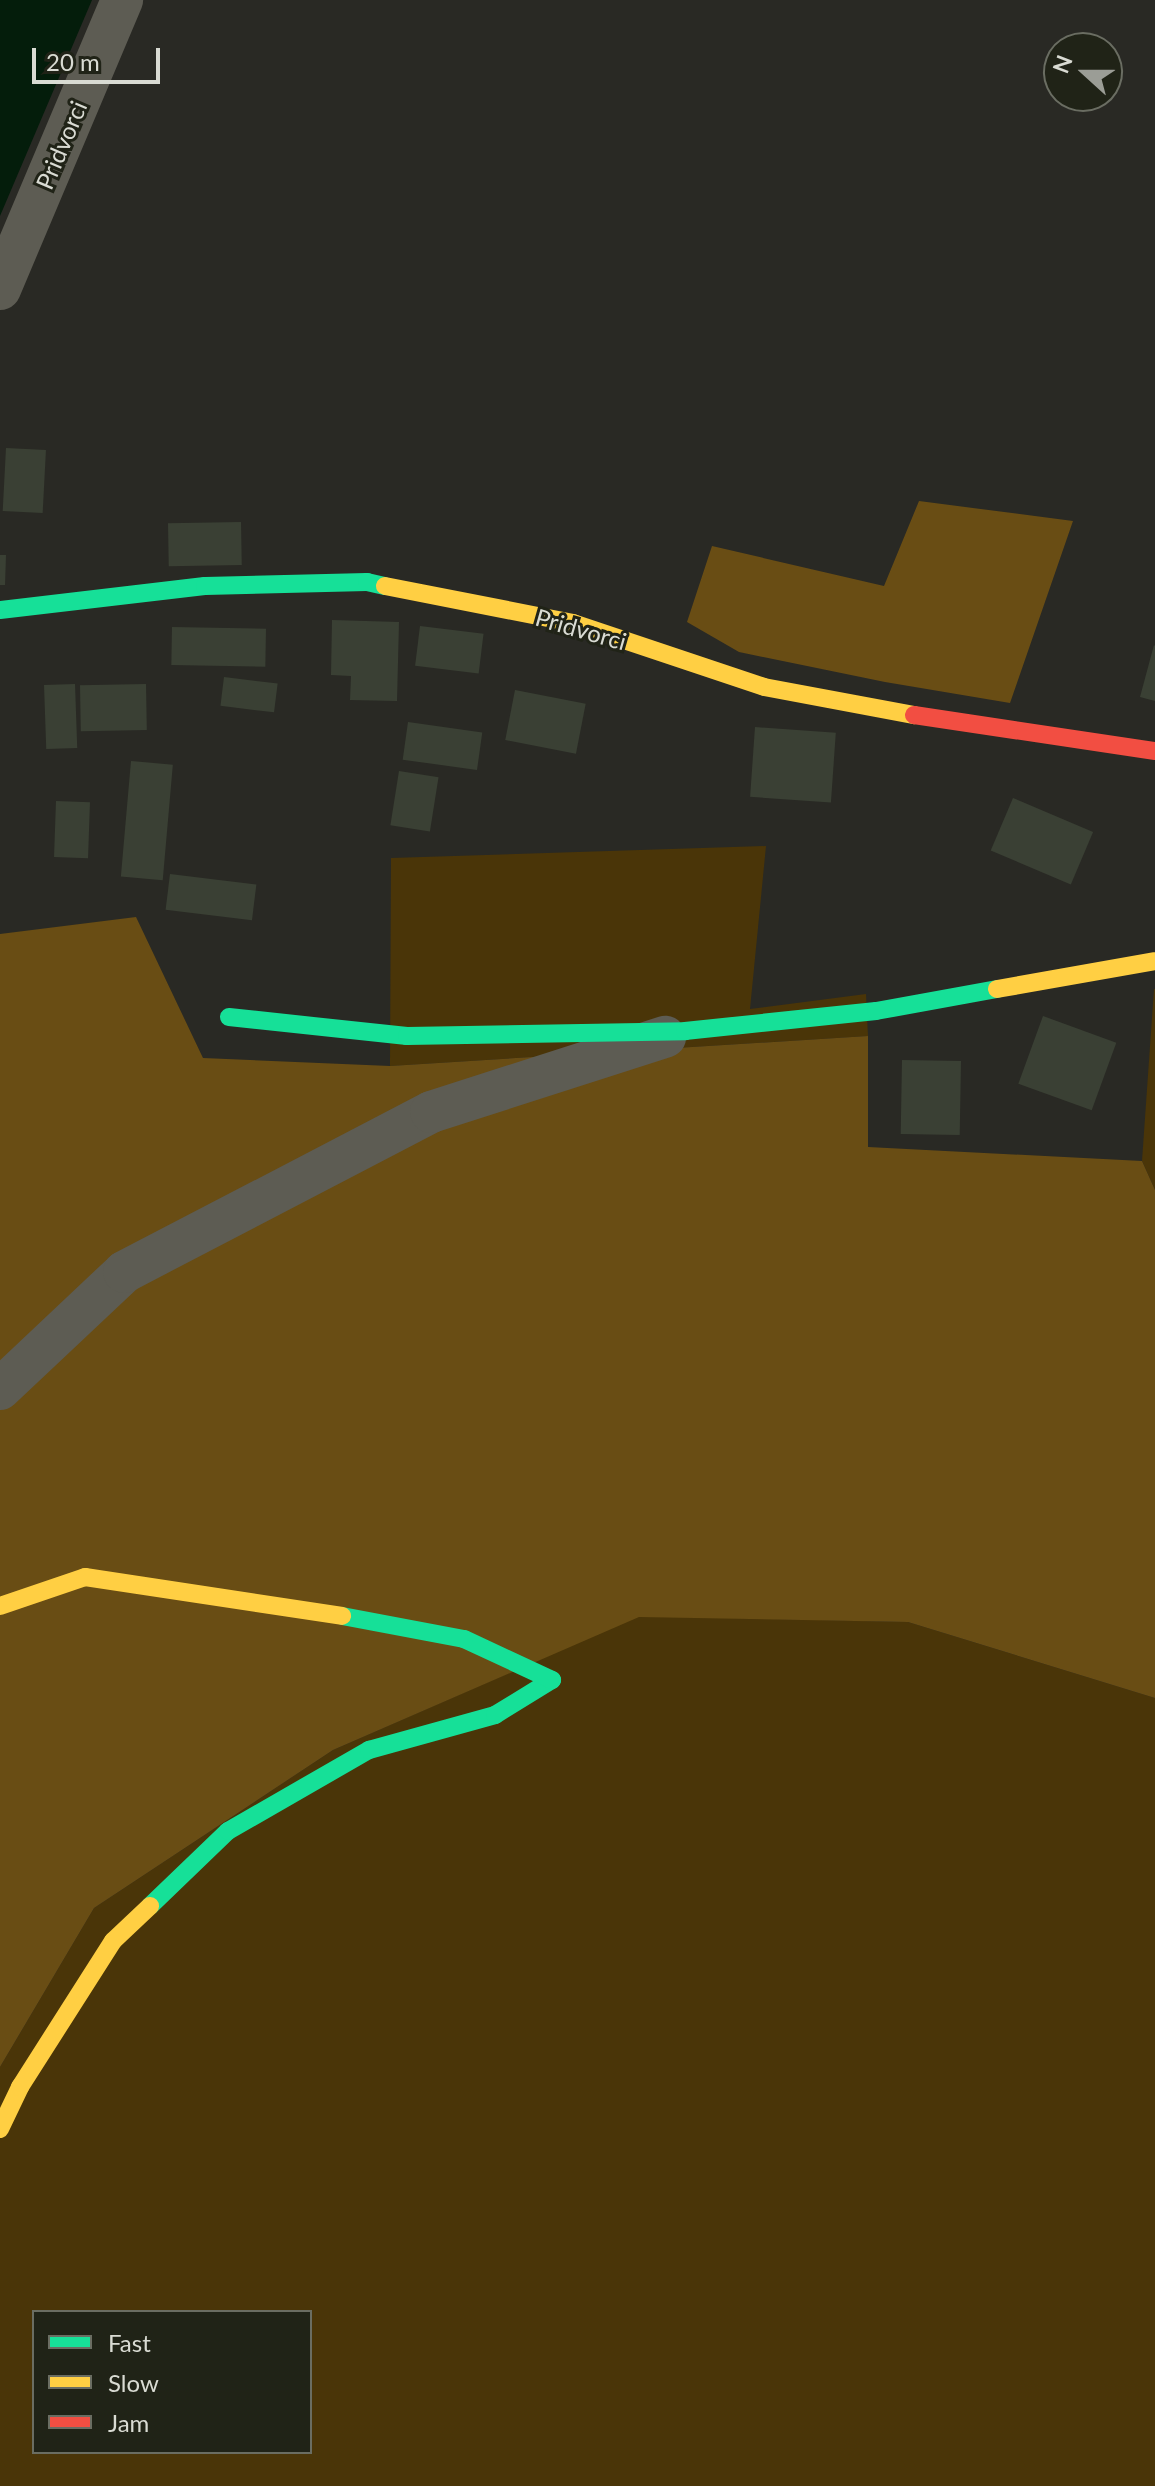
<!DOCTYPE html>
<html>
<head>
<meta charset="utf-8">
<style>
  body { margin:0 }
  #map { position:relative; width:1155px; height:2486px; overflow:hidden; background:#292924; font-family:Lato,sans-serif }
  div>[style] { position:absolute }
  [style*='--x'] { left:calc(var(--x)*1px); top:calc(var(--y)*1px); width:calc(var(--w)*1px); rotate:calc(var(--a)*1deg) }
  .green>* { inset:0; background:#4a3508 }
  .forest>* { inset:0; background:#694d14 }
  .water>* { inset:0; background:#041d0b }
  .building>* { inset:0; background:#3a4034; transform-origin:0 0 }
  .street>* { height:42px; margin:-21px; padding:0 21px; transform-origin:21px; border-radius:21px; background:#5d5c53 }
  .fast>* { height:18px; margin:-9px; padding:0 9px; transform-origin:9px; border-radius:9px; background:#16e098 }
  .slow>* { height:18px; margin:-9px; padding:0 9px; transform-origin:9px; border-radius:9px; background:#ffcf43 }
  .jam>* { height:18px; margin:-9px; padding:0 9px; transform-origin:9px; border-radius:9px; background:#f24e42 }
  span { translate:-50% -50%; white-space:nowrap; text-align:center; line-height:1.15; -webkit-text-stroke:6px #202317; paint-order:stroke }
  .street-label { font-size:24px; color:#d9dbd3 }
  .legend { position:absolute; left:32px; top:2310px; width:280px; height:144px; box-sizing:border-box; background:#202317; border:2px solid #6a6d62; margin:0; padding:10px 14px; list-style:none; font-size:24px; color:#d9dbd3 }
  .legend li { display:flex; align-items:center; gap:16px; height:40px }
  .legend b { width:40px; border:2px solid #6a6d62 }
  .north { position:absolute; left:1043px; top:32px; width:80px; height:80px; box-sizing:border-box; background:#202317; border:2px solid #6a6d62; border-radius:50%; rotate:291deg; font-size:22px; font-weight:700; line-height:32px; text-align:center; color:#d9dbd3 }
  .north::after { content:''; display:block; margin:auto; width:28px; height:36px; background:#9b9d96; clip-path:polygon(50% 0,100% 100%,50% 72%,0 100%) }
  .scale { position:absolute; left:32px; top:48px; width:128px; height:36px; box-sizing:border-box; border:4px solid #d9dbd3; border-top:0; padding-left:10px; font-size:24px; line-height:28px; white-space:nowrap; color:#d9dbd3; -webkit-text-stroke:6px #202317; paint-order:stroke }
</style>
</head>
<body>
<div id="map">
  <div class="green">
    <i style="clip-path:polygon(766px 846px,750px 1009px,866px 994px,868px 1036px,390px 1066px,391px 858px)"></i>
    <i style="clip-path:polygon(1154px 989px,1155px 989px,1155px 1190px,1142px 1161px)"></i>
    <i style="clip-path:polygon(evenodd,639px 1616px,908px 1622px,1155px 1698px,1155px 2486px,0 2486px,0 2067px,94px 1908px,333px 1750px,639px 1616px,34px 2312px,310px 2312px,310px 2452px,34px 2452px,34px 2312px)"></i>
  </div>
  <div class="forest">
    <i style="clip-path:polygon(919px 501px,1073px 521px,1010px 703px,885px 682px,739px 652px,687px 622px,712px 546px,884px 586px)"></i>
    <i style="clip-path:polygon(136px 917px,203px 1058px,390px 1066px,868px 1036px,868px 1147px,1142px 1161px,1155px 1190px,1155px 1698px,908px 1622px,639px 1617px,333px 1750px,94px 1908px,0 2067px,0 934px)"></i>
  </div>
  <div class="water">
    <i style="clip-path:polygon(0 0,92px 0,0 216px)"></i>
  </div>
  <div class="building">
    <i style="left:6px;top:448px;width:40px;height:63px;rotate:3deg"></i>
    <i style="left:241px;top:522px;width:43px;height:73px;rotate:89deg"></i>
    <i style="clip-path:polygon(0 555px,6px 555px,5px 585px,0 585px)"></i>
    <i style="clip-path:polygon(332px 620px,399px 622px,397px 701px,350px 700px,351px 676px,331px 675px)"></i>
    <i style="left:420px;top:626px;width:64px;height:40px;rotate:7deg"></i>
    <i style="left:172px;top:627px;width:94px;height:38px;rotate:1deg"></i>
    <i style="clip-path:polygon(1154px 645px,1155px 646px,1155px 701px,1140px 697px)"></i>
    <i style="left:224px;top:677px;width:54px;height:29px;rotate:7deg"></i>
    <i style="left:75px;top:684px;width:64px;height:31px;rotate:88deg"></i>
    <i style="left:146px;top:684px;width:46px;height:66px;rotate:89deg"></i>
    <i style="left:515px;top:690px;width:72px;height:51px;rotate:11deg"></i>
    <i style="left:408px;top:722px;width:75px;height:38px;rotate:8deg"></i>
    <i style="left:755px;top:727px;width:81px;height:70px;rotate:4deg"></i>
    <i style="left:131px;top:761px;width:42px;height:116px;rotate:5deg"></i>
    <i style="left:399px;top:771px;width:40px;height:55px;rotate:9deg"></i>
    <i style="left:1013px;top:798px;width:87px;height:57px;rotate:23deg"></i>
    <i style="left:56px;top:801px;width:34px;height:56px;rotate:2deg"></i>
    <i style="left:170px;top:874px;width:87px;height:36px;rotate:7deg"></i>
    <i style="left:1043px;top:1016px;width:78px;height:72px;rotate:20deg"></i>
    <i style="left:902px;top:1060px;width:59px;height:74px;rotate:1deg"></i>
  </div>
  <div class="street">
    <i style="--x:0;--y:289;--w:314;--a:-67.1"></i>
    <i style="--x:0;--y:1389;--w:170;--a:-43.3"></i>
    <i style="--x:124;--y:1272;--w:346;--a:-27.5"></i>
    <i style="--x:431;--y:1112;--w:246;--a:-17.8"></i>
  </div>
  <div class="fast">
    <i style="--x:0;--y:610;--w:206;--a:-6.7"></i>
    <i style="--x:205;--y:586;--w:162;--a:-1.4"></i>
    <i style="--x:367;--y:582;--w:18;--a:13"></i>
    <i style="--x:229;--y:1017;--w:179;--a:6.1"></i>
    <i style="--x:407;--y:1036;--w:278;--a:-1"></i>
    <i style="--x:685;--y:1031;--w:192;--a:-6"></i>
    <i style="--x:876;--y:1011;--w:123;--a:-10.3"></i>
    <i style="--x:150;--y:1906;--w:108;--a:-43.9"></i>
    <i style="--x:228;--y:1831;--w:163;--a:-29.9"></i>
    <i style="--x:369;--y:1750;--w:131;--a:-15.5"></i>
    <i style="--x:495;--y:1715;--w:67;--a:-31.6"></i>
    <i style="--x:552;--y:1680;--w:97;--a:-155"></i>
    <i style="--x:464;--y:1639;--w:124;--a:-169.3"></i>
  </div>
  <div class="slow">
    <i style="--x:385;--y:586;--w:192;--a:11.1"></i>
    <i style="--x:573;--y:623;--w:201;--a:18.5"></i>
    <i style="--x:764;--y:687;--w:153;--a:10.6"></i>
    <i style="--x:997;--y:989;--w:160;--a:-10"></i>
    <i style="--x:0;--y:1606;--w:90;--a:-18.8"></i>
    <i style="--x:85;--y:1577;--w:260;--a:8.6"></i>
    <i style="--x:0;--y:2129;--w:47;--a:-64.5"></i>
    <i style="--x:20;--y:2087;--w:173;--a:-57.5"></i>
    <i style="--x:113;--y:1941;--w:51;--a:-43.4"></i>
  </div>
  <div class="jam">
    <i style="--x:914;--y:715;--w:244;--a:8.5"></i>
  </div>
  <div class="street-label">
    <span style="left:61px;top:145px;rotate:-67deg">Pridvorci</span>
    <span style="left:581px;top:629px;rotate:16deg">Pridvorci</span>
  </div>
  <ul class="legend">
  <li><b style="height:10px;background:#16e098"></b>Fast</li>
  <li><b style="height:10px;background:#ffcf43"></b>Slow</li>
  <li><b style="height:10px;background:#f24e42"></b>Jam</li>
  </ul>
  <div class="north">N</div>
  <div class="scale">20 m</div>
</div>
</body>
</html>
